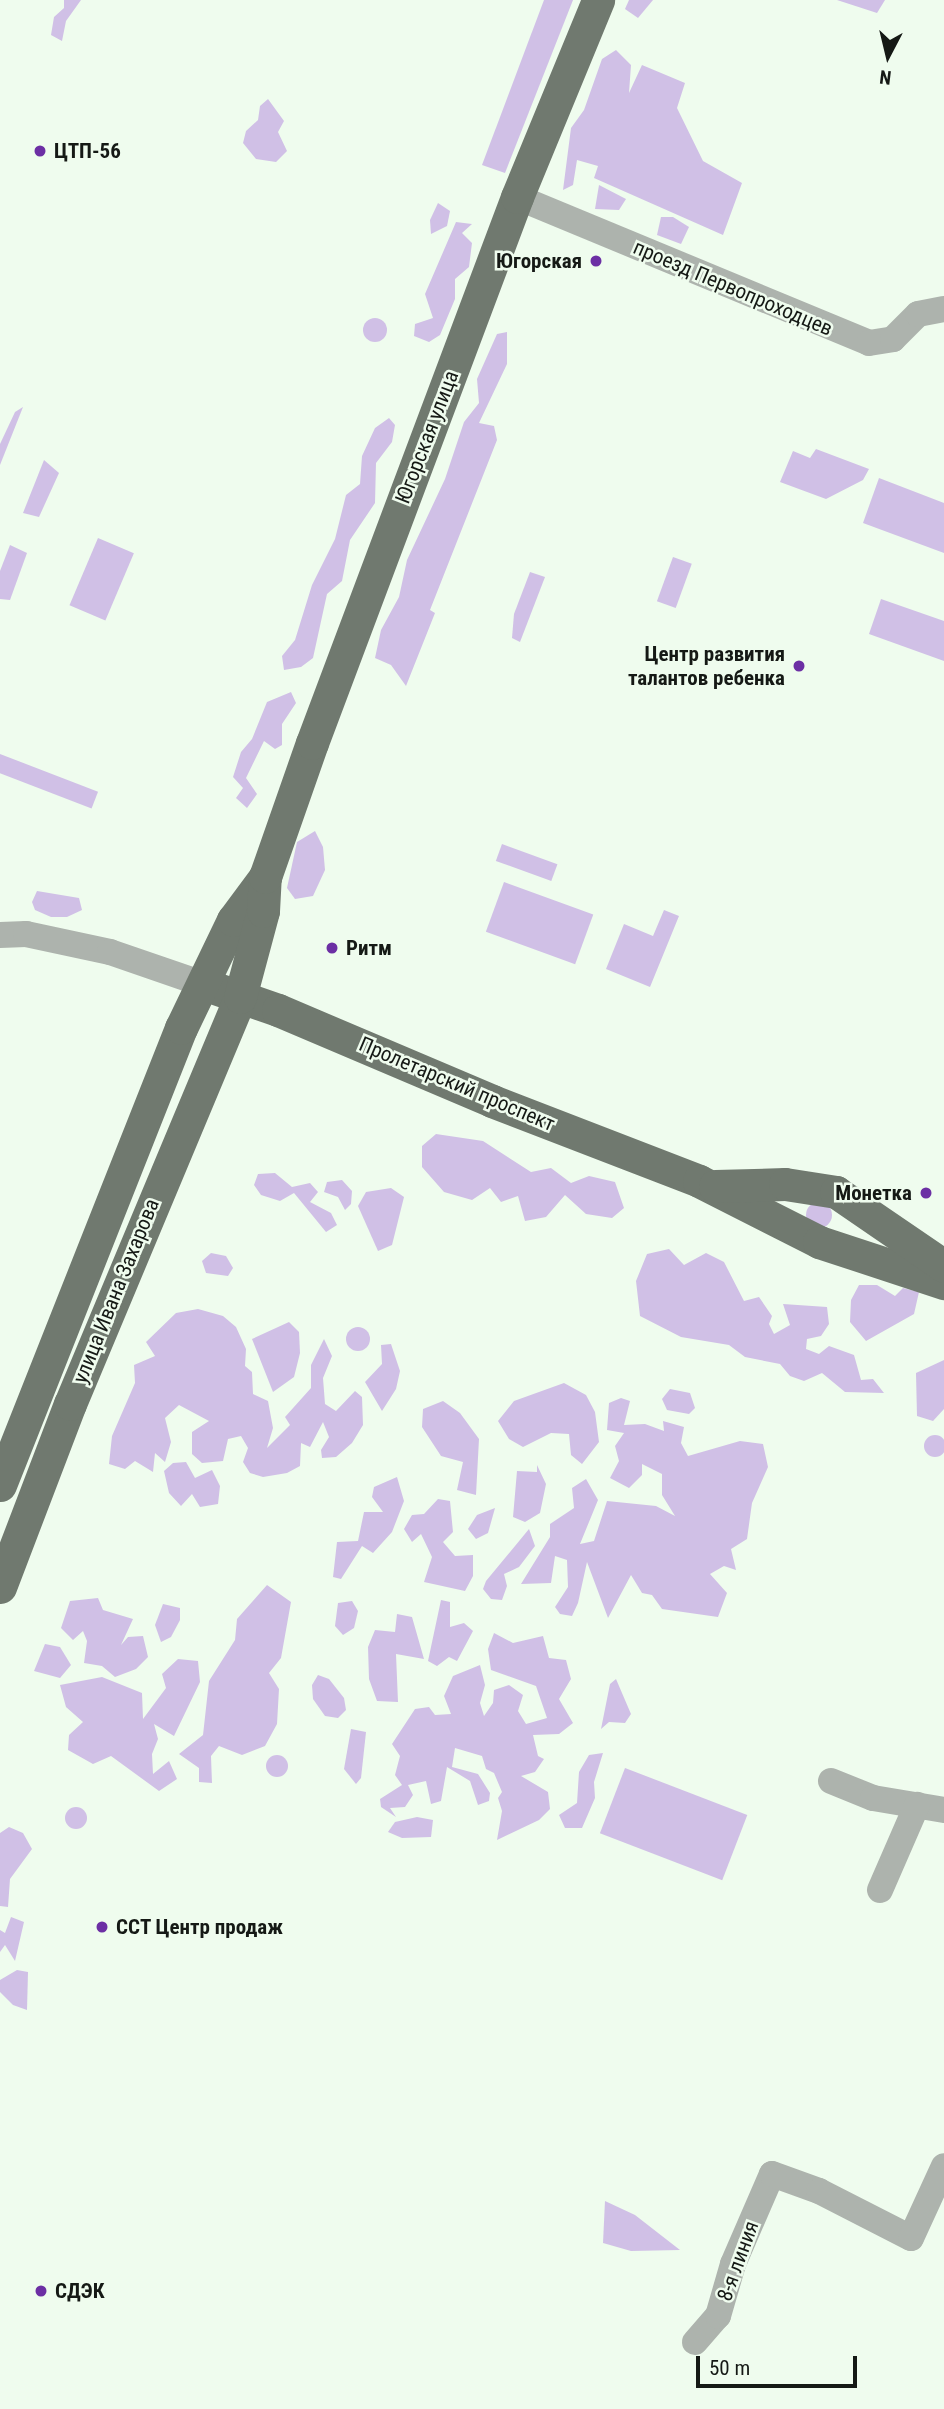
<!DOCTYPE html>
<html>
<head>
<meta charset="utf-8">
<style>
  body { margin:0 }
  #map { position:relative; width:944px; height:2409px; overflow:hidden; background:#effcee; font-family:"Roboto Condensed",sans-serif }
  div>[style] { position:absolute }
  [style*='--x'] { left:calc(var(--x)*1px); top:calc(var(--y)*1px); width:calc(var(--w)*1px); rotate:calc(var(--a)*1deg) }
  .green>* { inset:0; background:#d0c0e6; transform-origin:0 0 }
  .round { border-radius:50% }
  .minor>* { height:26px; margin:-13px; padding:0 13px; transform-origin:13px; border-radius:13px; background:#adb3ad }
  .major>* { height:33px; margin:-16.5px; padding:0 16.5px; transform-origin:16.5px; border-radius:16.5px; background:#70796f }
  .dots>* { width:19px; height:19px; translate:-50% -50%; box-sizing:border-box; border:4px solid #effcee; border-radius:50% }
  span { translate:-50% -50%; white-space:nowrap; text-align:center; line-height:1.15; -webkit-text-stroke:5px #effcee; paint-order:stroke }
  .poi-label { font-size:21px; color:#151915; font-weight:700 }
  .left { translate:0 -50%; text-align:left }
  .right { translate:-100% -50%; text-align:right }
  .street-label { font-size:21px; color:#151915 }
  .north { position:absolute; left:853px; top:21px; width:70px; height:70px; -webkit-text-stroke:5px #effcee; paint-order:stroke; rotate:187deg; font-size:19px; font-weight:700; line-height:28px; text-align:center; color:#151915 }
  .north::after { content:''; display:block; margin:auto; width:24px; height:32px; background:#151915; clip-path:polygon(50% 0,100% 100%,50% 72%,0 100%) }
  .scale { position:absolute; left:696px; top:2356px; width:161px; height:32px; box-sizing:border-box; border:4px solid #151915; border-top:0; padding-left:9px; font-size:21px; line-height:24px; white-space:nowrap; color:#151915; -webkit-text-stroke:5px #effcee; paint-order:stroke }
</style>
</head>
<body>
<div id="map">
  <div class="green">
    <i style="clip-path:polygon(64px 0,81px 0,66px 21px,62px 41px,51px 35px,54px 17px,64px 8px)"></i>
    <i style="clip-path:polygon(544px 0,573px 0,505px 173px,482px 165px)"></i>
    <i style="clip-path:polygon(629px 0,653px 0,638px 18px,625px 9px)"></i>
    <i style="clip-path:polygon(837px 0,885px 0,877px 13px)"></i>
    <i style="clip-path:polygon(616px 50px,631px 65px,629px 93px,642px 65px,685px 83px,677px 108px,703px 161px,742px 183px,723px 235px,594px 178px,598px 166px,577px 160px,573px 185px,563px 190px,571px 128px,584px 110px,602px 59px)"></i>
    <i style="clip-path:polygon(268px 99px,284px 121px,278px 132px,287px 151px,276px 162px,256px 159px,243px 143px,246px 131px,258px 120px,260px 106px)"></i>
    <i style="clip-path:polygon(599px 185px,626px 199px,619px 210px,595px 209px)"></i>
    <i style="clip-path:polygon(438px 203px,450px 211px,447px 226px,431px 234px,430px 220px)"></i>
    <i style="clip-path:polygon(661px 217px,673px 217px,689px 227px,681px 244px,657px 235px)"></i>
    <i style="clip-path:polygon(456px 222px,472px 224px,462px 233px,472px 243px,469px 267px,455px 279px,455px 299px,440px 335px,429px 342px,414px 336px,415px 324px,433px 318px,425px 294px)"></i>
    <i class="round" style="left:363px;top:318px;width:24px;height:24px"></i>
    <i style="clip-path:polygon(507px 332px,507px 364px,479px 423px,494px 426px,497px 440px,430px 610px,435px 613px,406px 686px,391px 665px,375px 658px,381px 630px,399px 597px,407px 560px,445px 479px,464px 422px,479px 403px,477px 379px,497px 334px)"></i>
    <i style="clip-path:polygon(23px 407px,0 465px,0 444px,15px 412px)"></i>
    <i style="clip-path:polygon(389px 418px,395px 425px,392px 442px,376px 463px,375px 503px,350px 540px,342px 581px,327px 594px,313px 658px,301px 667px,284px 670px,282px 656px,295px 640px,312px 585px,335px 539px,346px 495px,360px 484px,362px 456px,375px 428px)"></i>
    <i style="clip-path:polygon(816px 449px,869px 469px,863px 480px,826px 499px,780px 482px,793px 451px,810px 458px)"></i>
    <i style="clip-path:polygon(44px 460px,59px 473px,39px 517px,23px 513px)"></i>
    <i style="clip-path:polygon(879px 478px,944px 503px,944px 553px,863px 523px)"></i>
    <i style="left:98px;top:538px;width:39px;height:73px;rotate:23deg"></i>
    <i style="clip-path:polygon(10px 545px,27px 553px,10px 600px,0 599px,0 571px)"></i>
    <i style="left:673px;top:557px;width:20px;height:47px;rotate:20deg"></i>
    <i style="clip-path:polygon(530px 572px,545px 577px,520px 642px,512px 638px,514px 614px)"></i>
    <i style="clip-path:polygon(881px 599px,944px 621px,944px 661px,869px 634px)"></i>
    <i style="clip-path:polygon(291px 692px,296px 703px,282px 724px,282px 745px,275px 749px,264px 741px,246px 778px,257px 794px,247px 808px,236px 798px,243px 788px,233px 777px,241px 752px,252px 739px,267px 702px)"></i>
    <i style="left:0;top:754px;width:105px;height:18px;rotate:21deg"></i>
    <i style="clip-path:polygon(315px 831px,323px 847px,325px 870px,313px 896px,295px 899px,287px 888px,297px 842px)"></i>
    <i style="left:502px;top:844px;width:59px;height:18px;rotate:20deg"></i>
    <i style="left:504px;top:882px;width:95px;height:53px;rotate:20deg"></i>
    <i style="clip-path:polygon(37px 891px,79px 898px,82px 910px,67px 917px,51px 917px,35px 910px,32px 902px)"></i>
    <i style="clip-path:polygon(664px 910px,679px 916px,650px 987px,606px 969px,624px 924px,653px 936px)"></i>
    <i style="clip-path:polygon(436px 1134px,483px 1141px,531px 1172px,551px 1168px,571px 1183px,589px 1176px,615px 1182px,624px 1208px,612px 1218px,586px 1214px,565px 1195px,546px 1217px,525px 1221px,518px 1196px,501px 1202px,490px 1188px,472px 1200px,444px 1192px,422px 1167px,422px 1146px)"></i>
    <i style="clip-path:polygon(275px 1173px,292px 1187px,310px 1183px,318px 1192px,310px 1202px,331px 1213px,337px 1225px,326px 1232px,294px 1193px,280px 1201px,261px 1195px,254px 1185px,258px 1174px)"></i>
    <i style="clip-path:polygon(342px 1180px,352px 1191px,351px 1204px,345px 1210px,338px 1197px,324px 1192px,327px 1182px)"></i>
    <i style="clip-path:polygon(391px 1188px,404px 1197px,392px 1245px,378px 1251px,358px 1206px,366px 1192px)"></i>
    <i class="round" style="left:806px;top:1202px;width:26px;height:26px"></i>
    <i style="clip-path:polygon(669px 1249px,684px 1265px,706px 1253px,724px 1262px,744px 1301px,759px 1297px,772px 1316px,769px 1324px,774px 1334px,790px 1325px,783px 1304px,827px 1307px,829px 1324px,821px 1336px,807px 1339px,806px 1349px,819px 1354px,829px 1346px,854px 1355px,861px 1380px,873px 1379px,884px 1393px,845px 1392px,822px 1373px,804px 1381px,790px 1376px,780px 1364px,745px 1357px,729px 1345px,681px 1337px,640px 1316px,636px 1281px,647px 1254px)"></i>
    <i style="clip-path:polygon(211px 1253px,226px 1256px,233px 1268px,228px 1276px,206px 1273px,202px 1261px)"></i>
    <i style="clip-path:polygon(859px 1285px,877px 1285px,895px 1296px,903px 1288px,919px 1292px,914px 1314px,866px 1341px,850px 1322px,851px 1300px)"></i>
    <i style="clip-path:polygon(198px 1309px,223px 1316px,236px 1327px,246px 1349px,245px 1366px,252px 1372px,253px 1394px,268px 1401px,273px 1428px,267px 1448px,290px 1425px,285px 1417px,311px 1388px,311px 1365px,324px 1339px,332px 1356px,323px 1378px,325px 1404px,336px 1411px,355px 1391px,362px 1397px,363px 1425px,352px 1443px,336px 1457px,322px 1458px,321px 1450px,329px 1437px,323px 1422px,310px 1447px,301px 1443px,300px 1466px,287px 1473px,263px 1477px,250px 1473px,243px 1462px,248px 1448px,241px 1436px,228px 1439px,223px 1461px,202px 1463px,192px 1454px,192px 1432px,209px 1421px,179px 1405px,165px 1418px,171px 1442px,165px 1462px,155px 1453px,153px 1472px,135px 1461px,125px 1469px,109px 1464px,112px 1436px,135px 1383px,134px 1365px,155px 1356px,146px 1342px,176px 1313px)"></i>
    <i style="clip-path:polygon(289px 1322px,299px 1332px,300px 1353px,294px 1377px,273px 1392px,252px 1339px)"></i>
    <i class="round" style="left:346px;top:1327px;width:24px;height:24px"></i>
    <i style="clip-path:polygon(391px 1344px,400px 1371px,396px 1389px,382px 1411px,365px 1382px,382px 1364px,381px 1345px)"></i>
    <i style="clip-path:polygon(944px 1360px,944px 1409px,933px 1421px,917px 1416px,916px 1373px)"></i>
    <i style="clip-path:polygon(564px 1383px,586px 1395px,595px 1412px,599px 1442px,582px 1464px,571px 1455px,569px 1434px,551px 1433px,523px 1447px,509px 1439px,498px 1421px,514px 1401px)"></i>
    <i style="clip-path:polygon(670px 1389px,690px 1393px,695px 1408px,689px 1414px,667px 1410px,662px 1399px)"></i>
    <i style="clip-path:polygon(621px 1398px,630px 1401px,624px 1425px,645px 1424px,664px 1431px,663px 1421px,684px 1427px,681px 1443px,688px 1456px,740px 1441px,763px 1444px,768px 1467px,752px 1503px,747px 1539px,731px 1549px,736px 1570px,724px 1566px,710px 1574px,727px 1593px,718px 1617px,662px 1609px,652px 1595px,642px 1593px,631px 1575px,608px 1618px,587px 1562px,578px 1603px,572px 1616px,560px 1614px,555px 1607px,568px 1587px,567px 1560px,555px 1556px,551px 1583px,521px 1584px,550px 1537px,550px 1524px,574px 1508px,572px 1488px,586px 1479px,598px 1500px,580px 1544px,594px 1541px,607px 1501px,656px 1506px,675px 1516px,662px 1495px,662px 1474px,642px 1464px,642px 1475px,629px 1488px,610px 1478px,619px 1461px,615px 1446px,624px 1433px,607px 1430px,609px 1403px)"></i>
    <i style="clip-path:polygon(443px 1401px,460px 1413px,479px 1439px,476px 1495px,457px 1490px,463px 1462px,441px 1456px,422px 1427px,423px 1409px)"></i>
    <i class="round" style="left:924px;top:1435px;width:22px;height:22px"></i>
    <i style="clip-path:polygon(186px 1462px,195px 1478px,212px 1470px,220px 1486px,218px 1504px,200px 1507px,192px 1494px,181px 1506px,169px 1493px,164px 1471px,173px 1463px)"></i>
    <i style="clip-path:polygon(537px 1465px,546px 1484px,540px 1513px,525px 1522px,513px 1517px,517px 1471px,537px 1472px)"></i>
    <i style="clip-path:polygon(397px 1477px,404px 1501px,392px 1532px,373px 1553px,362px 1546px,341px 1579px,333px 1577px,337px 1542px,358px 1541px,364px 1512px,383px 1512px,372px 1497px,374px 1487px)"></i>
    <i style="clip-path:polygon(438px 1499px,450px 1501px,453px 1532px,443px 1542px,455px 1556px,473px 1555px,473px 1576px,465px 1591px,424px 1582px,432px 1557px,421px 1534px,412px 1542px,404px 1529px,412px 1515px,424px 1514px)"></i>
    <i style="clip-path:polygon(495px 1508px,488px 1533px,476px 1539px,468px 1529px,477px 1515px)"></i>
    <i style="clip-path:polygon(529px 1529px,535px 1546px,519px 1567px,504px 1574px,507px 1586px,502px 1600px,491px 1599px,483px 1589px,486px 1581px)"></i>
    <i style="clip-path:polygon(267px 1585px,291px 1602px,281px 1658px,269px 1673px,279px 1689px,277px 1724px,265px 1746px,242px 1755px,219px 1746px,211px 1756px,212px 1783px,199px 1782px,199px 1768px,179px 1754px,203px 1735px,209px 1681px,235px 1640px,237px 1619px)"></i>
    <i style="clip-path:polygon(98px 1598px,103px 1610px,133px 1619px,121px 1645px,128px 1637px,143px 1636px,148px 1657px,136px 1669px,115px 1677px,102px 1666px,84px 1663px,87px 1641px,83px 1631px,73px 1640px,61px 1628px,70px 1601px)"></i>
    <i style="clip-path:polygon(441px 1600px,450px 1602px,450px 1627px,464px 1623px,473px 1631px,457px 1661px,449px 1657px,437px 1666px,428px 1661px)"></i>
    <i style="clip-path:polygon(352px 1601px,358px 1611px,354px 1628px,343px 1635px,335px 1626px,338px 1603px)"></i>
    <i style="clip-path:polygon(163px 1604px,180px 1608px,180px 1620px,171px 1637px,161px 1642px,155px 1625px)"></i>
    <i style="clip-path:polygon(397px 1614px,412px 1617px,424px 1659px,396px 1654px,398px 1702px,377px 1701px,369px 1679px,368px 1647px,375px 1630px,395px 1632px)"></i>
    <i style="clip-path:polygon(494px 1633px,513px 1643px,543px 1636px,549px 1658px,566px 1660px,571px 1679px,559px 1699px,573px 1723px,559px 1734px,533px 1735px,538px 1756px,544px 1759px,535px 1772px,521px 1776px,548px 1792px,550px 1809px,539px 1820px,497px 1840px,502px 1811px,498px 1798px,502px 1792px,494px 1773px,486px 1769px,482px 1756px,455px 1748px,452px 1767px,478px 1774px,490px 1793px,489px 1801px,478px 1805px,470px 1781px,447px 1767px,441px 1801px,431px 1804px,426px 1781px,408px 1785px,413px 1795px,405px 1807px,390px 1808px,396px 1817px,381px 1807px,380px 1799px,402px 1785px,395px 1775px,400px 1756px,392px 1744px,415px 1709px,429px 1707px,435px 1715px,451px 1714px,444px 1696px,453px 1676px,480px 1665px,485px 1685px,480px 1703px,484px 1716px,493px 1703px,494px 1690px,509px 1685px,523px 1695px,518px 1711px,526px 1724px,547px 1718px,536px 1686px,491px 1670px,488px 1649px)"></i>
    <i style="clip-path:polygon(45px 1644px,60px 1647px,71px 1665px,60px 1678px,34px 1671px)"></i>
    <i style="clip-path:polygon(178px 1659px,198px 1661px,200px 1682px,174px 1736px,154px 1724px,158px 1739px,152px 1754px,153px 1774px,169px 1761px,177px 1779px,159px 1791px,111px 1756px,93px 1764px,68px 1750px,69px 1735px,83px 1722px,66px 1707px,60px 1685px,102px 1677px,142px 1693px,143px 1719px,166px 1688px,162px 1674px)"></i>
    <i style="clip-path:polygon(318px 1675px,329px 1679px,344px 1698px,346px 1710px,338px 1718px,325px 1716px,313px 1699px,312px 1685px)"></i>
    <i style="clip-path:polygon(616px 1679px,631px 1714px,625px 1723px,609px 1722px,601px 1729px,610px 1684px)"></i>
    <i style="clip-path:polygon(351px 1729px,366px 1732px,361px 1778px,356px 1784px,344px 1769px)"></i>
    <i style="clip-path:polygon(603px 1753px,594px 1782px,595px 1798px,582px 1828px,565px 1828px,559px 1815px,577px 1803px,579px 1772px,589px 1755px)"></i>
    <i class="round" style="left:266px;top:1755px;width:22px;height:22px"></i>
    <i style="left:625px;top:1768px;width:131px;height:70px;rotate:21deg"></i>
    <i class="round" style="left:65px;top:1807px;width:22px;height:22px"></i>
    <i style="clip-path:polygon(417px 1817px,433px 1820px,431px 1837px,402px 1838px,388px 1832px,395px 1822px)"></i>
    <i style="clip-path:polygon(9px 1827px,23px 1833px,32px 1849px,10px 1879px,8px 1907px,0 1906px,0 1833px)"></i>
    <i style="clip-path:polygon(11px 1917px,24px 1922px,15px 1961px,5px 1945px,0 1952px,0 1930px,5px 1933px)"></i>
    <i style="clip-path:polygon(17px 1970px,28px 1972px,27px 2010px,13px 2005px,0 1992px,0 1980px)"></i>
    <i style="clip-path:polygon(605px 2201px,635px 2215px,680px 2250px,631px 2251px,603px 2243px)"></i>
  </div>
  <div class="minor">
    <i style="--x:517;--y:197;--w:381;--a:22.5"></i>
    <i style="--x:869;--y:343;--w:24;--a:-9"></i>
    <i style="--x:893;--y:339;--w:35;--a:-45"></i>
    <i style="--x:918;--y:314;--w:26;--a:-11"></i>
    <i style="--x:0;--y:935;--w:26;--a:-2"></i>
    <i style="--x:26;--y:934;--w:86;--a:12.1"></i>
    <i style="--x:110;--y:952;--w:98;--a:19"></i>
    <i style="--x:831;--y:1781;--w:45;--a:22"></i>
    <i style="--x:873;--y:1798;--w:72;--a:9.6"></i>
    <i style="--x:880;--y:1890;--w:93;--a:-66.5"></i>
    <i style="--x:695;--y:2342;--w:35;--a:-49"></i>
    <i style="--x:718;--y:2316;--w:54;--a:-73.9"></i>
    <i style="--x:733;--y:2264;--w:98;--a:-66.6"></i>
    <i style="--x:772;--y:2174;--w:50;--a:19.9"></i>
    <i style="--x:819;--y:2191;--w:103;--a:27.1"></i>
    <i style="--x:911;--y:2238;--w:79;--a:-65.4"></i>
  </div>
  <div class="major">
    <i style="--x:203;--y:984;--w:79;--a:19.1"></i>
    <i style="--x:278;--y:1010;--w:233;--a:23"></i>
    <i style="--x:492;--y:1101;--w:222;--a:21.1"></i>
    <i style="--x:699;--y:1181;--w:135;--a:26.9"></i>
    <i style="--x:819;--y:1242;--w:132;--a:18.2"></i>
    <i style="--x:715;--y:1186;--w:70;--a:-1.6"></i>
    <i style="--x:785;--y:1184;--w:52;--a:8.9"></i>
    <i style="--x:836;--y:1192;--w:131;--a:34.4"></i>
    <i style="--x:0;--y:1485;--w:492;--a:-68.4"></i>
    <i style="--x:181;--y:1028;--w:120;--a:-64.3"></i>
    <i style="--x:233;--y:920;--w:54;--a:-53.3"></i>
    <i style="--x:0;--y:1587;--w:196;--a:-69.1"></i>
    <i style="--x:70;--y:1404;--w:441;--a:-67.3"></i>
    <i style="--x:240;--y:997;--w:89;--a:-75"></i>
    <i style="--x:263;--y:911;--w:34;--a:-87"></i>
    <i style="--x:265;--y:877;--w:142;--a:-70.7"></i>
    <i style="--x:312;--y:743;--w:583;--a:-69.42"></i>
    <i style="--x:517;--y:197;--w:213;--a:-67.6"></i>
  </div>
  <div class="dots">
    <i style="left:40px;top:151px;background:#6c2fa4"></i>
    <i style="left:596px;top:261px;background:#6c2fa4"></i>
    <i style="left:799px;top:666px;background:#6c2fa4"></i>
    <i style="left:332px;top:948px;background:#6c2fa4"></i>
    <i style="left:926px;top:1193px;background:#6c2fa4"></i>
    <i style="left:102px;top:1927px;background:#6c2fa4"></i>
    <i style="left:41px;top:2291px;background:#6c2fa4"></i>
  </div>
  <div class="poi-label">
    <span class="left" style="left:54px;top:151px">ЦТП-56</span>
    <span class="right" style="left:582px;top:261px">Югорская</span>
    <span class="right" style="left:785px;top:666px">Центр развития<br>талантов ребенка</span>
    <span class="left" style="left:346px;top:948px">Ритм</span>
    <span class="right" style="left:912px;top:1193px">Монетка</span>
    <span class="left" style="left:116px;top:1927px">CCТ Центр продаж</span>
    <span class="left" style="left:55px;top:2291px">СДЭК</span>
  </div>
  <div class="street-label">
    <span style="left:733px;top:288px;rotate:23deg">проезд Первопроходцев</span>
    <span style="left:427px;top:437px;rotate:-69deg">Югорская улица</span>
    <span style="left:457px;top:1084px;rotate:23deg">Пролетарский проспект</span>
    <span style="left:116px;top:1291px;rotate:-68deg">улица Ивана Захарова</span>
    <span style="left:738px;top:2261px;rotate:-70deg">8-я линия</span>
  </div>
  <div class="north">N</div>
  <div class="scale">50 m</div>
</div>
</body>
</html>
